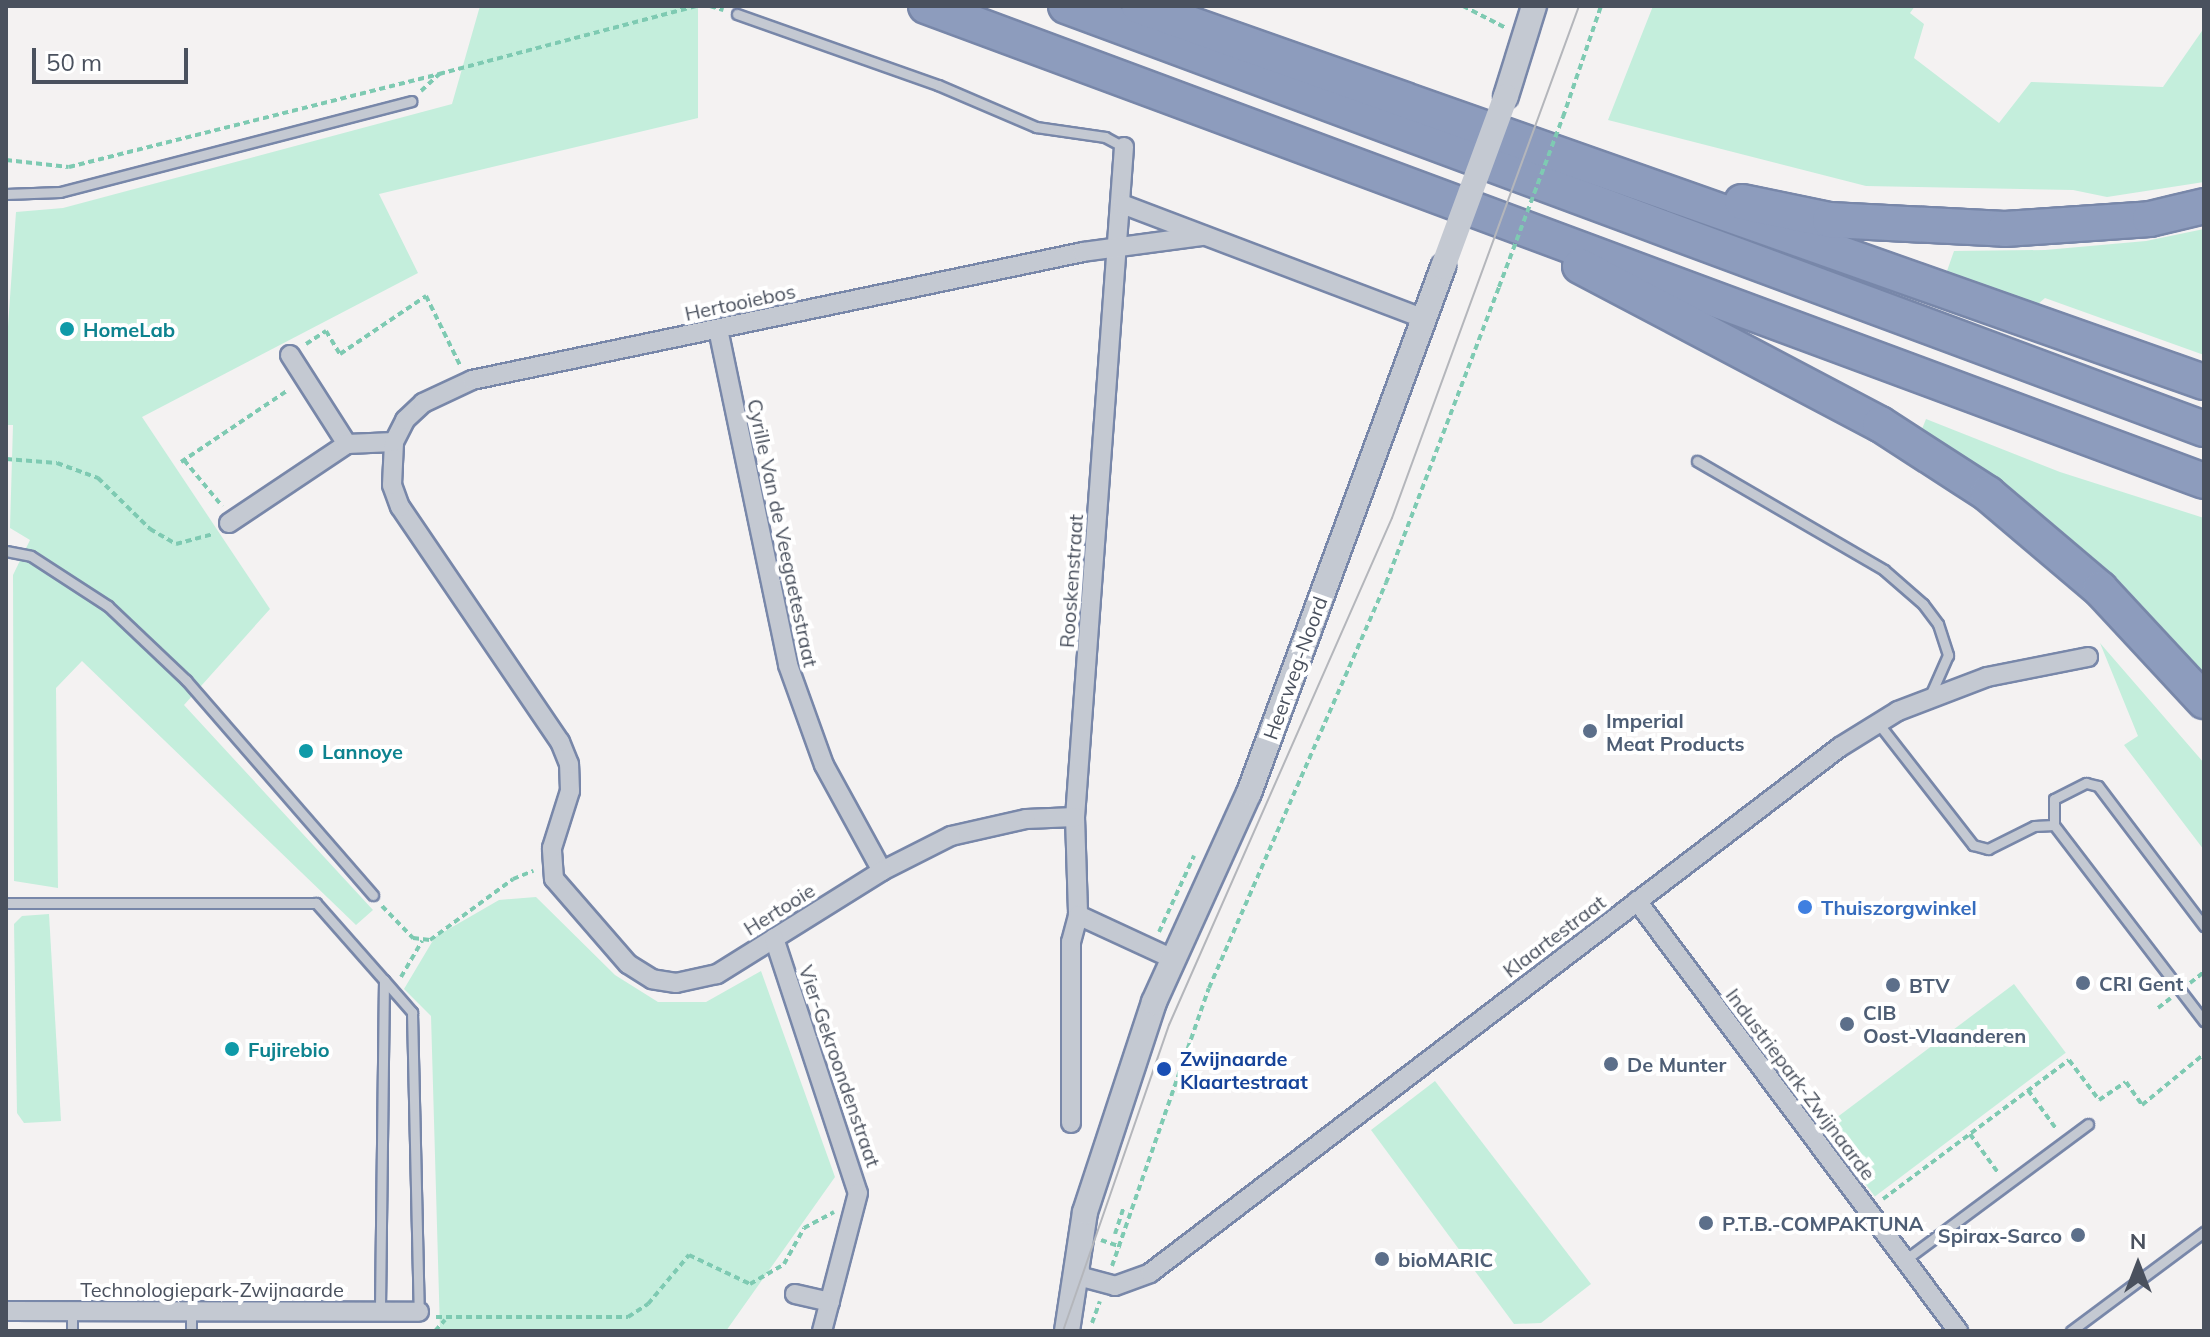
<!DOCTYPE html>
<html>
<head>
<meta charset="utf-8">
<style>
  body { margin:0 }
  #map { position:relative; width:2210px; height:1337px; overflow:hidden; background:#f4f2f2; font-family:Mulish,sans-serif }
  div>[style] { position:absolute }
  [style*='--x'] { left:calc(var(--x)*1px); top:calc(var(--y)*1px); width:calc(var(--w)*1px); rotate:calc(var(--a)*1deg) }
  .green>* { inset:0; background:#c4eedc; transform-origin:0 0 }
  .path>* { height:4px; margin-top:-2px; transform-origin:0; background:repeating-linear-gradient(90deg,#7ecab2 0 6px,transparent 0 10px) }
  .roads { filter:drop-shadow(2px 0 #7887a9) drop-shadow(-2px 0 #7887a9) drop-shadow(0 2px #7887a9) drop-shadow(0 -2px #7887a9) }
  .service>* { height:9px; margin:-4.5px; padding:0 4.5px; transform-origin:4.5px; border-radius:4.5px; background:#c4c9d2 }
  .minor>* { height:18px; margin:-9px; padding:0 9px; transform-origin:9px; border-radius:9px; background:#c4c9d2 }
  .tertiary>* { height:24px; margin:-12px; padding:0 12px; transform-origin:12px; border-radius:12px; background:#c4c9d2 }
  .motorway>* { height:34px; margin:-17px; padding:0 17px; transform-origin:17px; border-radius:17px; background:#8d9cbd }
  .tram>* { height:2px; margin:-1px; padding:0 1px; transform-origin:1px; border-radius:1px; background:#b4b6bb }
  .path-bridge>* { height:4px; margin-top:-2px; transform-origin:0; background:repeating-linear-gradient(90deg,#7ecab2 0 6px,transparent 0 10px) }
  .tertiary-bridge>* { height:24px; margin:-12px; padding:0 12px; transform-origin:12px; border-radius:12px; background:#c4c9d2 }
  .dots>* { width:22px; height:22px; translate:-50% -50%; box-sizing:border-box; border:4px solid #fff; border-radius:50% }
  span { translate:-50% -50%; white-space:nowrap; text-align:center; line-height:1.15; -webkit-text-stroke:8px #fff; paint-order:stroke }
  .street-label { font-size:20px; color:#4a515e }
  .culture-label { font-size:20px; color:#0d838f; font-weight:700 }
  .left { translate:0 -50%; text-align:left }
  .service-label { font-size:20px; color:#4e5e75; font-weight:700 }
  .right { translate:-100% -50%; text-align:right }
  .shop-label { font-size:20px; color:#366cbe; font-weight:700 }
  .transit-label { font-size:20px; color:#164399; font-weight:700 }
  .frame { position:absolute; inset:0; border:8px solid #4a515e; pointer-events:none }
  .north { position:absolute; left:2098px; top:1225px; width:80px; height:80px; -webkit-text-stroke:6px #fff; paint-order:stroke; rotate:0deg; font-size:22px; font-weight:700; line-height:32px; text-align:center; color:#4a515e }
  .north::after { content:''; display:block; margin:auto; width:28px; height:36px; background:#4a515e; clip-path:polygon(50% 0,100% 100%,50% 72%,0 100%) }
  .scale { position:absolute; left:32px; top:48px; width:156px; height:36px; box-sizing:border-box; border:4px solid #4a515e; border-top:0; padding-left:10px; font-size:24px; line-height:28px; white-space:nowrap; color:#4a515e; -webkit-text-stroke:6px #fff; paint-order:stroke }
</style>
</head>
<body>
<div id="map">
  <div class="green">
    <i style="clip-path:polygon(480px 6px,698px 6px,698px 118px,379px 194px,418px 273px,142px 417px,270px 609px,184px 705px,373px 910px,356px 925px,82px 661px,56px 688px,58px 888px,14px 881px,13px 575px,30px 540px,10px 528px,13px 425px,6px 425px,6px 355px,16px 212px,63px 208px,452px 104px)"></i>
    <i style="clip-path:polygon(1653px 6px,1915px 6px,1910px 13px,1924px 24px,1914px 58px,1999px 123px,2031px 82px,2163px 87px,2204px 28px,2204px 182px,2107px 197px,2073px 190px,1866px 186px,1608px 120px)"></i>
    <i style="clip-path:polygon(2204px 229px,2204px 355px,2045px 298px,2038px 304px,1947px 271px,1954px 251px,2045px 250px,2146px 241px)"></i>
    <i style="clip-path:polygon(1926px 419px,2060px 472px,2204px 518px,2204px 673px,2113px 575px,1999px 479px,1922px 429px)"></i>
    <i style="clip-path:polygon(2100px 643px,2204px 763px,2204px 850px,2124px 745px,2138px 736px)"></i>
    <i style="clip-path:polygon(536px 897px,615px 975px,658px 1002px,706px 1002px,761px 971px,835px 1177px,726px 1331px,440px 1331px,431px 1016px,404px 989px,435px 937px,499px 900px)"></i>
    <i style="clip-path:polygon(49px 914px,61px 1121px,24px 1123px,17px 1113px,14px 924px,22px 916px)"></i>
    <i style="left:2014px;top:984px;width:86px;height:239px;rotate:53deg"></i>
    <i style="clip-path:polygon(1435px 1081px,1591px 1284px,1541px 1323px,1514px 1324px,1371px 1130px)"></i>
  </div>
  <div class="path">
    <i style="--x:710;--y:6;--w:14;--a:17"></i>
    <i style="--x:1463;--y:6;--w:48;--a:27.1"></i>
    <i style="--x:421;--y:91;--w:25;--a:-43"></i>
    <i style="--x:439;--y:74;--w:266;--a:-14.8"></i>
    <i style="--x:1563;--y:117;--w:117;--a:-71.1"></i>
    <i style="--x:6;--y:160;--w:63;--a:6.3"></i>
    <i style="--x:69;--y:167;--w:382;--a:-14.1"></i>
    <i style="--x:306;--y:344;--w:24;--a:-33"></i>
    <i style="--x:326;--y:331;--w:27;--a:59"></i>
    <i style="--x:340;--y:354;--w:104;--a:-34"></i>
    <i style="--x:426;--y:296;--w:77;--a:63.8"></i>
    <i style="--x:6;--y:459;--w:51;--a:4.5"></i>
    <i style="--x:57;--y:463;--w:44;--a:20.1"></i>
    <i style="--x:98;--y:478;--w:73;--a:44.4"></i>
    <i style="--x:150;--y:529;--w:30;--a:30"></i>
    <i style="--x:176;--y:544;--w:39;--a:-15"></i>
    <i style="--x:184;--y:460;--w:60;--a:50.4"></i>
    <i style="--x:181;--y:462;--w:129;--a:-33.9"></i>
    <i style="--x:382;--y:906;--w:45;--a:45.9"></i>
    <i style="--x:413;--y:938;--w:17;--a:7"></i>
    <i style="--x:430;--y:940;--w:103;--a:-36.3"></i>
    <i style="--x:513;--y:879;--w:22;--a:-22"></i>
    <i style="--x:1159;--y:932;--w:84;--a:-65.3"></i>
    <i style="--x:401;--y:977;--w:42;--a:-59.7"></i>
    <i style="--x:2190;--y:983;--w:18;--a:-38"></i>
    <i style="--x:2158;--y:1008;--w:16;--a:-38"></i>
    <i style="--x:2028;--y:1090;--w:49;--a:54.1"></i>
    <i style="--x:1970;--y:1134;--w:49;--a:54.1"></i>
    <i style="--x:1883;--y:1199;--w:232;--a:-36.8"></i>
    <i style="--x:2069;--y:1060;--w:50;--a:53.1"></i>
    <i style="--x:2099;--y:1100;--w:32;--a:-34"></i>
    <i style="--x:2126;--y:1082;--w:28;--a:55"></i>
    <i style="--x:2142;--y:1105;--w:80;--a:-39.4"></i>
    <i style="--x:1115;--y:1234;--w:29;--a:-72"></i>
    <i style="--x:1101;--y:1240;--w:21;--a:19"></i>
    <i style="--x:1112;--y:1266;--w:294;--a:-70.8"></i>
    <i style="--x:1209;--y:988;--w:442;--a:-66.4"></i>
    <i style="--x:1386;--y:583;--w:317;--a:-69.1"></i>
    <i style="--x:436;--y:1317;--w:192;--a:0"></i>
    <i style="--x:628;--y:1317;--w:24;--a:-33"></i>
    <i style="--x:648;--y:1304;--w:64;--a:-50.1"></i>
    <i style="--x:689;--y:1255;--w:68;--a:25.4"></i>
    <i style="--x:750;--y:1284;--w:39;--a:-30"></i>
    <i style="--x:784;--y:1264;--w:41;--a:-60.9"></i>
    <i style="--x:804;--y:1228;--w:34;--a:-28"></i>
    <i style="--x:1092;--y:1323;--w:23;--a:-70"></i>
    <i style="--x:435;--y:1331;--w:15;--a:-48"></i>
  </div>
  <div class="roads">
    <div class="service">
      <i style="--x:737;--y:14;--w:213;--a:19.5"></i>
      <i style="--x:938;--y:85;--w:107;--a:23.2"></i>
      <i style="--x:1036;--y:127;--w:70;--a:8.2"></i>
      <i style="--x:1105;--y:137;--w:21;--a:28"></i>
      <i style="--x:6;--y:194;--w:54;--a:-2.1"></i>
      <i style="--x:60;--y:192;--w:363;--a:-14.5"></i>
      <i style="--x:1697;--y:461;--w:216;--a:30.2"></i>
      <i style="--x:1884;--y:570;--w:52;--a:41.1"></i>
      <i style="--x:1923;--y:604;--w:25;--a:53"></i>
      <i style="--x:1938;--y:624;--w:33;--a:72"></i>
      <i style="--x:1948;--y:655;--w:47;--a:113.8"></i>
      <i style="--x:6;--y:551;--w:25;--a:11"></i>
      <i style="--x:31;--y:556;--w:92;--a:33"></i>
      <i style="--x:108;--y:606;--w:108;--a:43.5"></i>
      <i style="--x:186;--y:680;--w:285;--a:49"></i>
      <i style="--x:1878;--y:723;--w:155;--a:52.1"></i>
      <i style="--x:1973;--y:845;--w:16;--a:15"></i>
      <i style="--x:1988;--y:849;--w:51;--a:-26.6"></i>
      <i style="--x:2034;--y:826;--w:20;--a:-3"></i>
      <i style="--x:2054;--y:825;--w:247;--a:52.6"></i>
      <i style="--x:2054;--y:825;--w:26;--a:-90"></i>
      <i style="--x:2054;--y:799;--w:36;--a:-27"></i>
      <i style="--x:2086;--y:783;--w:12;--a:14"></i>
      <i style="--x:2098;--y:786;--w:176;--a:52.9"></i>
      <i style="--x:6;--y:903;--w:310;--a:0"></i>
      <i style="--x:316;--y:903;--w:103;--a:48.6"></i>
      <i style="--x:384;--y:980;--w:331;--a:90.7"></i>
      <i style="--x:384;--y:980;--w:43;--a:48.8"></i>
      <i style="--x:412;--y:1012;--w:300;--a:88.7"></i>
      <i style="--x:1905;--y:1260;--w:228;--a:-36.6"></i>
      <i style="--x:72;--y:1311;--w:20;--a:90"></i>
      <i style="--x:191;--y:1311;--w:20;--a:90"></i>
      <i style="--x:2071;--y:1331;--w:166;--a:-36.7"></i>
    </div>
    <div class="minor">
      <i style="--x:1124;--y:147;--w:672;--a:94.18"></i>
      <i style="--x:1075;--y:817;--w:98;--a:88.2"></i>
      <i style="--x:1078;--y:915;--w:102;--a:24.8"></i>
      <i style="--x:1122;--y:204;--w:323;--a:20.8"></i>
      <i style="--x:718;--y:329;--w:343;--a:78.2"></i>
      <i style="--x:788;--y:665;--w:106;--a:70.2"></i>
      <i style="--x:824;--y:765;--w:121;--a:61.3"></i>
      <i style="--x:290;--y:355;--w:106;--a:57.4"></i>
      <i style="--x:229;--y:523;--w:142;--a:-33.8"></i>
      <i style="--x:347;--y:444;--w:47;--a:-2.4"></i>
      <i style="--x:1075;--y:817;--w:49;--a:177.7"></i>
      <i style="--x:1026;--y:819;--w:77;--a:167.2"></i>
      <i style="--x:951;--y:836;--w:77;--a:153.1"></i>
      <i style="--x:882;--y:871;--w:195;--a:148"></i>
      <i style="--x:717;--y:974;--w:42;--a:167.6"></i>
      <i style="--x:676;--y:983;--w:24;--a:-171"></i>
      <i style="--x:652;--y:979;--w:28;--a:-148"></i>
      <i style="--x:628;--y:964;--w:113;--a:-131"></i>
      <i style="--x:554;--y:879;--w:31;--a:-94"></i>
      <i style="--x:552;--y:848;--w:60;--a:-72.5"></i>
      <i style="--x:570;--y:791;--w:27;--a:-92"></i>
      <i style="--x:569;--y:764;--w:24;--a:-112"></i>
      <i style="--x:560;--y:742;--w:284;--a:-124.2"></i>
      <i style="--x:400;--y:507;--w:23;--a:-110"></i>
      <i style="--x:392;--y:485;--w:43;--a:-87.3"></i>
      <i style="--x:394;--y:442;--w:25;--a:-63"></i>
      <i style="--x:405;--y:420;--w:25;--a:-43"></i>
      <i style="--x:423;--y:403;--w:54;--a:-25.1"></i>
      <i style="--x:472;--y:380;--w:624;--a:-11.83"></i>
      <i style="--x:1083;--y:252;--w:120;--a:-7.7"></i>
      <i style="--x:1637;--y:901;--w:537;--a:53.26"></i>
      <i style="--x:774;--y:938;--w:268;--a:71.8"></i>
      <i style="--x:858;--y:1193;--w:143;--a:104.6"></i>
      <i style="--x:1071;--y:1123;--w:181;--a:-90"></i>
      <i style="--x:1071;--y:942;--w:28;--a:-75"></i>
      <i style="--x:1079;--y:1268;--w:9;--a:72"></i>
      <i style="--x:1082;--y:1277;--w:34;--a:15"></i>
      <i style="--x:1115;--y:1286;--w:37;--a:-20"></i>
      <i style="--x:1150;--y:1273;--w:868;--a:-37.32"></i>
      <i style="--x:1840;--y:747;--w:68;--a:-31.8"></i>
      <i style="--x:1898;--y:711;--w:95;--a:-20.9"></i>
      <i style="--x:1987;--y:677;--w:103;--a:-11.2"></i>
      <i style="--x:795;--y:1294;--w:36;--a:13"></i>
      <i style="--x:6;--y:1311;--w:413;--a:0.1"></i>
    </div>
    <div class="tertiary">
      <i style="--x:1506;--y:96;--w:94;--a:-72.7"></i>
      <i style="--x:1067;--y:1331;--w:120;--a:-81.4"></i>
      <i style="--x:1085;--y:1212;--w:221;--a:-71.8"></i>
      <i style="--x:1154;--y:1002;--w:230;--a:-65.6"></i>
      <i style="--x:1249;--y:793;--w:561;--a:-69.75"></i>
    </div>
    <div class="motorway">
      <i style="--x:926;--y:6;--w:1363;--a:20.39"></i>
      <i style="--x:1066;--y:6;--w:1214;--a:20.39"></i>
      <i style="--x:1139;--y:6;--w:1129;--a:19.45"></i>
      <i style="--x:1742;--y:202;--w:90;--a:11.6"></i>
      <i style="--x:1830;--y:220;--w:175;--a:2.9"></i>
      <i style="--x:2005;--y:229;--w:145;--a:-3.9"></i>
      <i style="--x:2150;--y:219;--w:56;--a:-13.5"></i>
      <i style="--x:1580;--y:266;--w:339;--a:27.8"></i>
      <i style="--x:1880;--y:424;--w:129;--a:32.9"></i>
      <i style="--x:1988;--y:494;--w:147;--a:40.3"></i>
      <i style="--x:2100;--y:589;--w:153;--a:47.1"></i>
    </div>
  </div>
  <div class="tram">
    <i style="--x:1063;--y:1331;--w:324;--a:-70.9"></i>
    <i style="--x:1169;--y:1025;--w:554;--a:-66.26"></i>
    <i style="--x:1392;--y:518;--w:545;--a:-69.94"></i>
  </div>
  <div class="path-bridge">
    <i style="--x:1499;--y:287;--w:182;--a:-69.4"></i>
  </div>
  <div class="tertiary-bridge">
    <i style="--x:1443;--y:267;--w:182;--a:-69.8"></i>
  </div>
  <div class="dots">
    <i style="left:67px;top:329px;background:#0f9aa8"></i>
    <i style="left:1590px;top:731px;background:#5c6f8a"></i>
    <i style="left:306px;top:751px;background:#0f9aa8"></i>
    <i style="left:1805px;top:907px;background:#3f7fe0"></i>
    <i style="left:2083px;top:983px;background:#5c6f8a"></i>
    <i style="left:1893px;top:985px;background:#5c6f8a"></i>
    <i style="left:1847px;top:1024px;background:#5c6f8a"></i>
    <i style="left:232px;top:1049px;background:#0f9aa8"></i>
    <i style="left:1611px;top:1064px;background:#5c6f8a"></i>
    <i style="left:1164px;top:1069px;background:#1a4fb4"></i>
    <i style="left:1706px;top:1223px;background:#5c6f8a"></i>
    <i style="left:2078px;top:1235px;background:#5c6f8a"></i>
    <i style="left:1382px;top:1259px;background:#5c6f8a"></i>
  </div>
  <div class="street-label">
    <span style="left:740px;top:302px;rotate:-12deg">Hertooiebos</span>
    <span style="left:783px;top:533px;rotate:78deg">Cyrille Van de Veegaetestraat</span>
    <span style="left:1071px;top:581px;rotate:-86deg">Rooskenstraat</span>
    <span style="left:1295px;top:668px;rotate:-70deg">Heerweg-Noord</span>
    <span style="left:779px;top:909px;rotate:-32deg">Hertooie</span>
    <span style="left:1554px;top:936px;rotate:-37deg">Klaartestraat</span>
    <span style="left:840px;top:1066px;rotate:71deg">Vier-Gekroondenstraat</span>
    <span style="left:1801px;top:1084px;rotate:53deg">Industriepark-Zwijnaarde</span>
    <span style="left:212px;top:1289px">Technologiepark-Zwijnaarde</span>
  </div>
  <div class="culture-label">
    <span class="left" style="left:83px;top:329px">HomeLab</span>
    <span class="left" style="left:322px;top:751px">Lannoye</span>
    <span class="left" style="left:248px;top:1049px">Fujirebio</span>
  </div>
  <div class="service-label">
    <span class="left" style="left:1606px;top:732px">Imperial<br>Meat Products</span>
    <span class="left" style="left:2099px;top:983px">CRI Gent</span>
    <span class="left" style="left:1909px;top:985px">BTV</span>
    <span class="left" style="left:1863px;top:1024px">CIB<br>Oost-Vlaanderen</span>
    <span class="left" style="left:1627px;top:1064px">De Munter</span>
    <span class="left" style="left:1722px;top:1223px">P.T.B.-COMPAKTUNA</span>
    <span class="right" style="left:2062px;top:1235px">Spirax-Sarco</span>
    <span class="left" style="left:1398px;top:1259px">bioMARIC</span>
  </div>
  <div class="shop-label">
    <span class="left" style="left:1821px;top:907px">Thuiszorgwinkel</span>
  </div>
  <div class="transit-label">
    <span class="left" style="left:1180px;top:1070px">Zwijnaarde<br>Klaartestraat</span>
  </div>
  <div class="frame"></div>
  <div class="north">N</div>
  <div class="scale">50 m</div>
</div>
</body>
</html>
